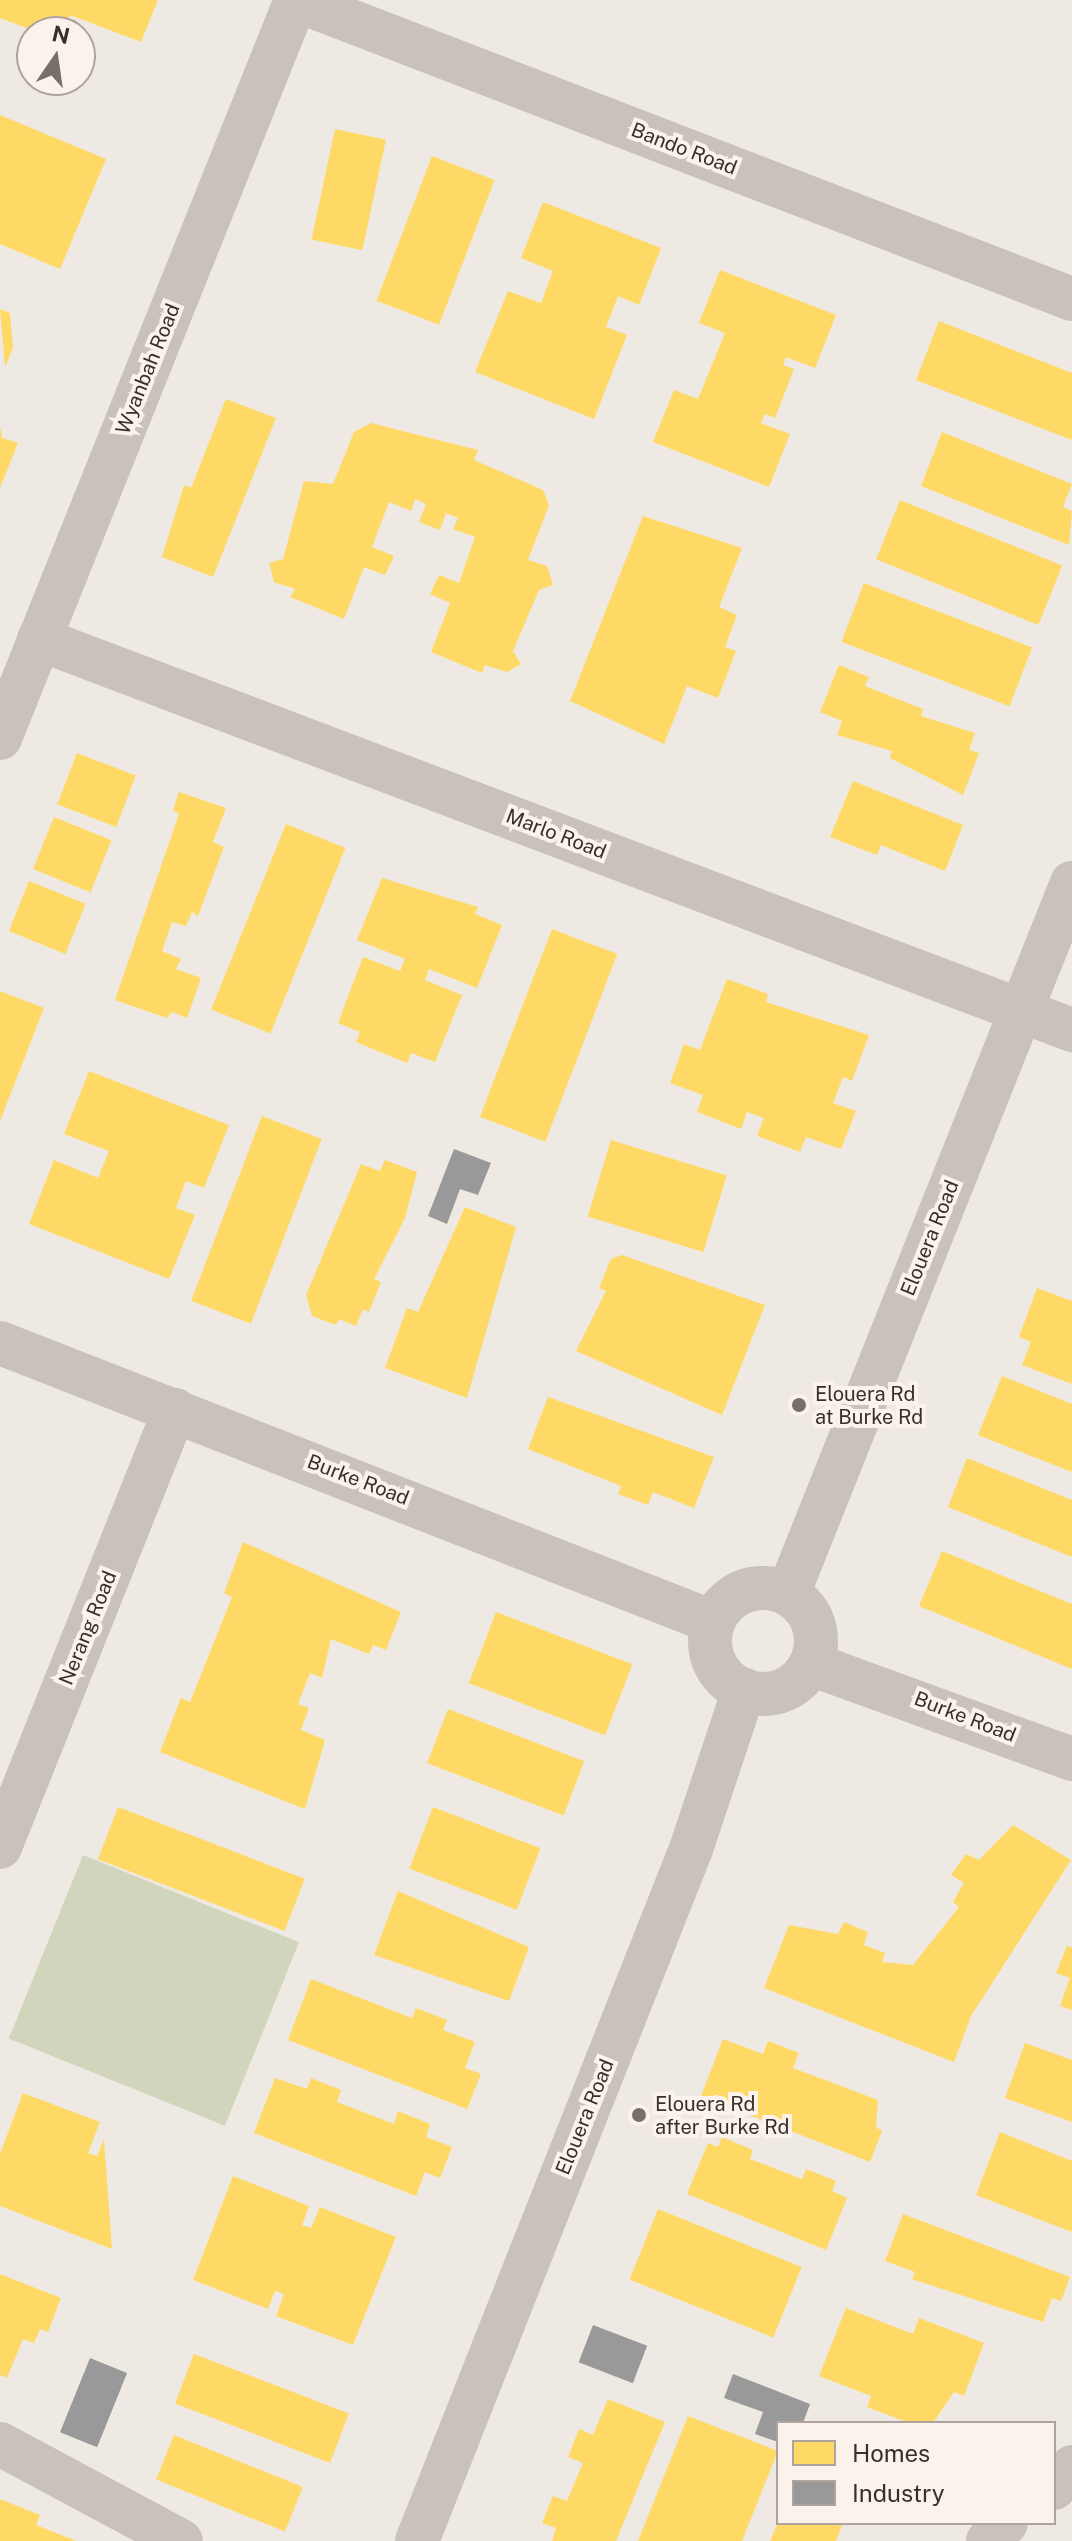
<!DOCTYPE html>
<html>
<head>
<meta charset="utf-8">
<style>
  body { margin:0 }
  #map { position:relative; width:1072px; height:2541px; overflow:hidden; background:#efe9e3; font-family:"Public Sans",sans-serif }
  div>[style] { position:absolute }
  [style*='--x'] { left:calc(var(--x)*1px); top:calc(var(--y)*1px); width:calc(var(--w)*1px); rotate:calc(var(--a)*1deg) }
  .green>* { inset:0; background:#d1d5bc; transform-origin:0 0 }
  .homes>* { inset:0; background:#ffd966; transform-origin:0 0 }
  .industry>* { inset:0; background:#999; transform-origin:0 0 }
  .minor>* { height:44px; margin:-22px; padding:0 22px; transform-origin:22px; border-radius:22px; background:#c9c2bc }
  .minor>.ring { margin:-22px; padding:0; box-sizing:content-box; background:none; border:44px solid #c9c2bc; border-radius:50% }
  .dots>* { width:22px; height:22px; translate:-50% -50%; box-sizing:border-box; border:4px solid #fbf3eb; border-radius:50% }
  span { translate:-50% -50%; white-space:nowrap; text-align:center; line-height:1.15; -webkit-text-stroke:8px #fbf3eb; paint-order:stroke }
  .street-label { font-size:20px; color:#3a2e29 }
  .poi-label { font-size:20px; color:#3a2e29 }
  .left { translate:0 -50%; text-align:left }
  .legend { position:absolute; left:776px; top:2421px; width:280px; height:104px; box-sizing:border-box; background:#fbf3eb; border:2px solid #aea49d; margin:0; padding:10px 14px; list-style:none; font-size:24px; color:#3a2e29 }
  .legend li { display:flex; align-items:center; gap:16px; height:40px }
  .legend b { width:40px; border:2px solid #aea49d }
  .north { position:absolute; left:16px; top:16px; width:80px; height:80px; box-sizing:border-box; background:#fbf3eb; border:2px solid #aea49d; border-radius:50%; rotate:13deg; font-size:22px; font-weight:700; line-height:32px; text-align:center; color:#3a2e29 }
  .north::after { content:''; display:block; margin:auto; width:28px; height:36px; background:#796f6a; clip-path:polygon(50% 0,100% 100%,50% 72%,0 100%) }
</style>
</head>
<body>
<div id="map">
  <div class="green">
    <i style="left:83px;top:1855px;width:233px;height:198px;rotate:22deg"></i>
  </div>
  <div class="homes">
    <i style="clip-path:polygon(0 0,158px 0,141px 42px,70px 15px,64px 32px,37px 32px,0 18px)"></i>
    <i style="clip-path:polygon(0 115px,106px 159px,60px 269px,0 244px)"></i>
    <i style="left:335px;top:129px;width:52px;height:113px;rotate:12deg"></i>
    <i style="left:432px;top:156px;width:67px;height:155px;rotate:21deg"></i>
    <i style="clip-path:polygon(543px 202px,661px 248px,639px 305px,618px 296px,606px 327px,627px 335px,594px 419px,475px 372px,508px 291px,541px 303px,553px 271px,521px 258px)"></i>
    <i style="clip-path:polygon(720px 270px,836px 315px,815px 368px,786px 357px,783px 365px,794px 369px,775px 418px,765px 414px,761px 423px,790px 434px,769px 487px,653px 442px,674px 390px,698px 399px,725px 333px,699px 323px)"></i>
    <i style="clip-path:polygon(0 309px,10px 313px,13px 348px,5px 367px)"></i>
    <i style="clip-path:polygon(939px 321px,1072px 373px,1072px 440px,916px 380px)"></i>
    <i style="clip-path:polygon(226px 399px,276px 418px,213px 577px,162px 557px,184px 485px,191px 488px)"></i>
    <i style="clip-path:polygon(371px 423px,478px 450px,474px 460px,543px 490px,549px 505px,528px 560px,547px 566px,553px 585px,539px 590px,513px 651px,521px 664px,507px 672px,485px 665px,482px 673px,431px 652px,450px 603px,430px 594px,439px 575px,459px 583px,475px 537px,453px 529px,458px 518px,446px 513px,440px 530px,419px 522px,426px 504px,415px 499px,411px 511px,389px 502px,372px 547px,394px 556px,385px 575px,364px 567px,344px 619px,290px 597px,295px 589px,274px 582px,269px 563px,283px 559px,304px 481px,333px 484px,354px 432px)"></i>
    <i style="clip-path:polygon(0 426px,2px 438px,18px 443px,0 488px)"></i>
    <i style="clip-path:polygon(942px 432px,1072px 484px,1063px 507px,1072px 511px,1069px 545px,921px 486px)"></i>
    <i style="left:900px;top:500px;width:175px;height:64px;rotate:22deg"></i>
    <i style="clip-path:polygon(643px 516px,742px 548px,719px 607px,737px 615px,725px 647px,736px 651px,718px 698px,687px 686px,664px 744px,570px 701px)"></i>
    <i style="left:864px;top:583px;width:180px;height:63px;rotate:21deg"></i>
    <i style="clip-path:polygon(839px 665px,869px 677px,865px 686px,923px 709px,921px 716px,975px 733px,969px 750px,979px 753px,963px 795px,890px 758px,892px 751px,837px 735px,842px 721px,820px 712px)"></i>
    <i style="left:77px;top:753px;width:63px;height:55px;rotate:21deg"></i>
    <i style="clip-path:polygon(853px 781px,963px 825px,945px 871px,881px 845px,877px 855px,830px 837px)"></i>
    <i style="clip-path:polygon(179px 792px,226px 808px,213px 842px,224px 847px,198px 916px,192px 912px,186px 926px,172px 922px,162px 951px,181px 959px,176px 969px,201px 978px,187px 1018px,172px 1012px,167px 1018px,115px 1000px,179px 814px,173px 810px)"></i>
    <i style="left:54px;top:817px;width:62px;height:56px;rotate:22deg"></i>
    <i style="left:286px;top:824px;width:64px;height:200px;rotate:22deg"></i>
    <i style="clip-path:polygon(382px 878px,478px 907px,475px 914px,502px 925px,477px 988px,429px 969px,425px 980px,462px 995px,435px 1062px,411px 1053px,407px 1063px,356px 1042px,360px 1032px,338px 1023px,363px 957px,400px 971px,405px 959px,357px 940px)"></i>
    <i style="left:29px;top:881px;width:61px;height:54px;rotate:22deg"></i>
    <i style="left:552px;top:929px;width:70px;height:201px;rotate:21deg"></i>
    <i style="clip-path:polygon(727px 979px,768px 994px,766px 1002px,869px 1035px,852px 1081px,843px 1077px,833px 1103px,856px 1111px,841px 1149px,806px 1137px,800px 1152px,757px 1136px,764px 1118px,747px 1112px,741px 1129px,697px 1112px,703px 1095px,670px 1083px,684px 1044px,700px 1050px)"></i>
    <i style="clip-path:polygon(0 991px,44px 1008px,0 1121px)"></i>
    <i style="clip-path:polygon(89px 1071px,229px 1125px,204px 1188px,186px 1181px,176px 1208px,195px 1215px,169px 1279px,29px 1224px,54px 1160px,98px 1178px,109px 1151px,64px 1134px)"></i>
    <i style="left:262px;top:1116px;width:64px;height:198px;rotate:21deg"></i>
    <i style="left:611px;top:1140px;width:121px;height:80px;rotate:17deg"></i>
    <i style="clip-path:polygon(385px 1160px,417px 1172px,405px 1218px,374px 1279px,381px 1282px,369px 1312px,363px 1309px,356px 1326px,339px 1319px,336px 1325px,312px 1316px,306px 1295px,361px 1164px,380px 1171px)"></i>
    <i style="clip-path:polygon(465px 1207px,516px 1227px,467px 1398px,385px 1368px,407px 1308px,418px 1312px)"></i>
    <i style="clip-path:polygon(622px 1255px,765px 1305px,722px 1415px,576px 1351px,606px 1291px,599px 1288px,611px 1259px)"></i>
    <i style="clip-path:polygon(1037px 1288px,1072px 1301px,1072px 1384px,1022px 1365px,1031px 1342px,1019px 1337px)"></i>
    <i style="clip-path:polygon(1002px 1376px,1072px 1404px,1072px 1472px,978px 1435px)"></i>
    <i style="clip-path:polygon(548px 1397px,714px 1457px,694px 1508px,653px 1492px,648px 1505px,618px 1494px,621px 1486px,528px 1449px)"></i>
    <i style="clip-path:polygon(967px 1458px,1072px 1500px,1072px 1557px,948px 1507px)"></i>
    <i style="clip-path:polygon(243px 1542px,401px 1612px,386px 1650px,373px 1645px,369px 1654px,331px 1639px,322px 1678px,310px 1673px,298px 1704px,309px 1708px,301px 1730px,325px 1740px,305px 1809px,160px 1752px,181px 1698px,190px 1702px,232px 1597px,224px 1593px)"></i>
    <i style="clip-path:polygon(942px 1551px,1072px 1604px,1072px 1669px,919px 1606px)"></i>
    <i style="left:496px;top:1612px;width:146px;height:76px;rotate:21deg"></i>
    <i style="left:448px;top:1709px;width:146px;height:58px;rotate:21deg"></i>
    <i style="left:118px;top:1807px;width:200px;height:56px;rotate:21deg"></i>
    <i style="left:433px;top:1807px;width:115px;height:66px;rotate:21deg"></i>
    <i style="clip-path:polygon(1013px 1825px,1071px 1860px,971px 2016px,954px 2062px,764px 1988px,789px 1925px,838px 1934px,844px 1922px,868px 1932px,864px 1945px,885px 1953px,882px 1962px,913px 1965px,959px 1907px,953px 1902px,964px 1883px,951px 1875px,966px 1854px,979px 1860px)"></i>
    <i style="clip-path:polygon(398px 1891px,529px 1947px,509px 2001px,374px 1955px)"></i>
    <i style="clip-path:polygon(1067px 1946px,1072px 1948px,1072px 2010px,1060px 2006px,1070px 1978px,1056px 1973px)"></i>
    <i style="clip-path:polygon(311px 1979px,412px 2018px,416px 2008px,447px 2020px,443px 2030px,475px 2042px,465px 2068px,481px 2074px,467px 2109px,288px 2040px)"></i>
    <i style="clip-path:polygon(723px 2039px,763px 2054px,768px 2041px,799px 2053px,793px 2068px,878px 2100px,876px 2127px,882px 2131px,870px 2162px,701px 2096px)"></i>
    <i style="clip-path:polygon(1025px 2043px,1072px 2060px,1072px 2122px,1005px 2098px)"></i>
    <i style="clip-path:polygon(275px 2078px,307px 2089px,311px 2078px,341px 2090px,337px 2102px,394px 2124px,398px 2111px,430px 2124px,426px 2137px,452px 2147px,440px 2178px,425px 2172px,416px 2196px,254px 2133px)"></i>
    <i style="clip-path:polygon(23px 2093px,100px 2122px,88px 2153px,97px 2156px,104px 2139px,112px 2249px,0 2206px,0 2154px)"></i>
    <i style="clip-path:polygon(1000px 2132px,1072px 2161px,1072px 2232px,976px 2195px)"></i>
    <i style="clip-path:polygon(722px 2137px,753px 2150px,750px 2159px,802px 2179px,806px 2169px,836px 2181px,832px 2191px,847px 2198px,826px 2250px,687px 2194px,708px 2143px,718px 2147px)"></i>
    <i style="clip-path:polygon(233px 2176px,309px 2206px,302px 2225px,311px 2228px,320px 2207px,396px 2237px,353px 2345px,276px 2316px,284px 2294px,275px 2291px,268px 2309px,193px 2280px)"></i>
    <i style="left:658px;top:2209px;width:155px;height:76px;rotate:22deg"></i>
    <i style="clip-path:polygon(903px 2214px,1070px 2277px,1061px 2301px,1052px 2298px,1043px 2322px,912px 2279px,915px 2272px,885px 2261px)"></i>
    <i style="clip-path:polygon(0 2274px,61px 2298px,48px 2332px,40px 2329px,34px 2343px,23px 2339px,7px 2378px,0 2375px)"></i>
    <i style="clip-path:polygon(846px 2308px,913px 2334px,919px 2318px,984px 2343px,964px 2396px,954px 2392px,933px 2423px,909px 2423px,867px 2407px,871px 2396px,819px 2376px)"></i>
    <i style="left:194px;top:2354px;width:166px;height:53px;rotate:21deg"></i>
    <i style="clip-path:polygon(608px 2399px,665px 2422px,616px 2541px,552px 2541px,556px 2528px,542px 2523px,553px 2496px,567px 2501px,583px 2463px,568px 2457px,579px 2429px,593px 2435px)"></i>
    <i style="clip-path:polygon(688px 2416px,778px 2451px,742px 2541px,638px 2541px)"></i>
    <i style="left:174px;top:2435px;width:139px;height:48px;rotate:22deg"></i>
    <i style="clip-path:polygon(0 2499px,40px 2515px,36px 2525px,76px 2541px,0 2541px)"></i>
    <i style="clip-path:polygon(778px 2523px,843px 2523px,836px 2541px,770px 2541px)"></i>
  </div>
  <div class="industry">
    <i style="clip-path:polygon(454px 1149px,491px 1163px,478px 1195px,460px 1189px,447px 1224px,428px 1216px)"></i>
    <i style="left:593px;top:2325px;width:58px;height:40px;rotate:21deg"></i>
    <i style="left:90px;top:2358px;width:40px;height:80px;rotate:22deg"></i>
    <i style="clip-path:polygon(733px 2374px,810px 2404px,803px 2423px,778px 2423px,778px 2442px,755px 2434px,763px 2412px,724px 2398px)"></i>
  </div>
  <div class="minor">
    <i style="--x:296;--y:0;--w:832;--a:21.07"></i>
    <i style="--x:39;--y:639;--w:1105;--a:20.73"></i>
    <i style="--x:0;--y:738;--w:795;--a:-68.15"></i>
    <i style="--x:0;--y:1343;--w:766;--a:21.37"></i>
    <i class="ring" style="left:710px;top:1588px;width:62px;height:62px"></i>
    <i style="--x:788;--y:1594;--w:766;--a:-68.23"></i>
    <i style="--x:811;--y:1664;--w:278;--a:20"></i>
    <i style="--x:0;--y:1847;--w:471;--a:-68.2"></i>
    <i style="--x:0;--y:2444;--w:205;--a:28.2"></i>
    <i style="--x:1054;--y:2488;--w:28;--a:-49"></i>
    <i style="--x:417;--y:2541;--w:744;--a:-68.4"></i>
    <i style="--x:691;--y:1849;--w:168;--a:-71.6"></i>
    <i style="--x:988;--y:2541;--w:25;--a:-45"></i>
  </div>
  <div class="dots">
    <i style="left:799px;top:1405px;background:#796f6a"></i>
    <i style="left:639px;top:2115px;background:#796f6a"></i>
  </div>
  <div class="street-label">
    <span style="left:684px;top:149px;rotate:21deg">Bando Road</span>
    <span style="left:148px;top:369px;rotate:-68deg">Wyanbah Road</span>
    <span style="left:556px;top:834px;rotate:21deg">Marlo Road</span>
    <span style="left:930px;top:1238px;rotate:-68deg">Elouera Road</span>
    <span style="left:358px;top:1480px;rotate:21deg">Burke Road</span>
    <span style="left:88px;top:1628px;rotate:-68deg">Nerang Road</span>
    <span style="left:965px;top:1717px;rotate:21deg">Burke Road</span>
    <span style="left:585px;top:2117px;rotate:-68deg">Elouera Road</span>
  </div>
  <div class="poi-label">
    <span class="left" style="left:815px;top:1406px">Elouera Rd<br>at Burke Rd</span>
    <span class="left" style="left:655px;top:2116px">Elouera Rd<br>after Burke Rd</span>
  </div>
  <ul class="legend">
  <li><b style="height:22px;background:#ffd966"></b>Homes</li>
  <li><b style="height:22px;background:#999"></b>Industry</li>
  </ul>
  <div class="north">N</div>
</div>
</body>
</html>
